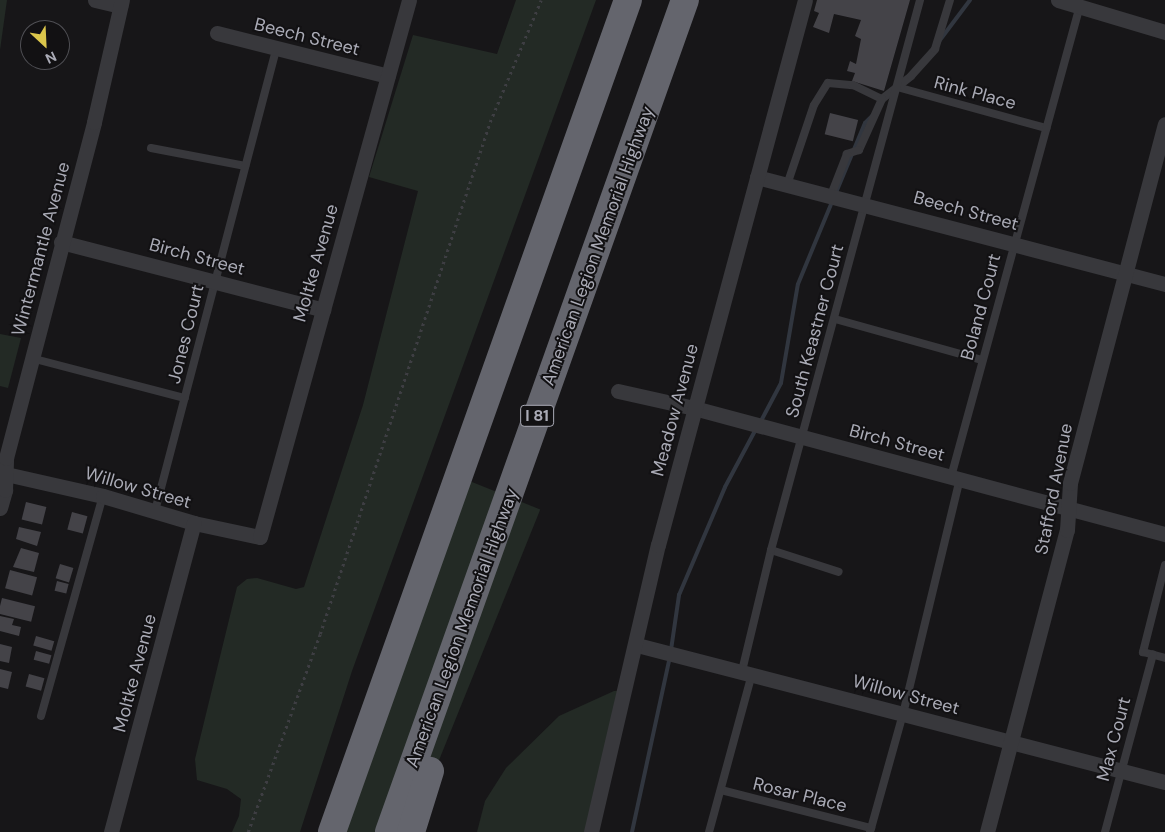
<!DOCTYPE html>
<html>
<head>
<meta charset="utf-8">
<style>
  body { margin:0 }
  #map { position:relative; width:1165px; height:832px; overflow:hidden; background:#171618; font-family:"DM Sans",sans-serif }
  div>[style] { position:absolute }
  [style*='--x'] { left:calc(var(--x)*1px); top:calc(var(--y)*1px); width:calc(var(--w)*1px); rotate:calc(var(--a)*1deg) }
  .green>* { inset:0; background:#232a25; transform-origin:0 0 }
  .stream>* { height:4px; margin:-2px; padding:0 2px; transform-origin:2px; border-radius:2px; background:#31363f }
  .building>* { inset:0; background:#444348; transform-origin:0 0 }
  .path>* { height:2.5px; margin-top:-1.25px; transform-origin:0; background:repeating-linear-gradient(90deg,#3e3e43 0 2.5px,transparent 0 6.5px) }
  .lane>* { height:8px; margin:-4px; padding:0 4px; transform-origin:4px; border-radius:4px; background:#38383c }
  .street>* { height:15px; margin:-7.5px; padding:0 7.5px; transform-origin:7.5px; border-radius:7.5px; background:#38383c }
  .highway>* { height:28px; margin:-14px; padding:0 14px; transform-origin:14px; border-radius:14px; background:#64656d }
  span { translate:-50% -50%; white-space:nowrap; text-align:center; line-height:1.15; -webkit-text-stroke:4px #121113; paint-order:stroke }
  .shield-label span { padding:1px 4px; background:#121113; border:1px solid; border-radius:4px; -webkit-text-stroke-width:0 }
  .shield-label { font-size:16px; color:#aaabb6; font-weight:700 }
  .street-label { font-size:18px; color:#aaabb6 }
  .north { position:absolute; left:20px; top:20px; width:50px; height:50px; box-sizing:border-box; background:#121113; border:1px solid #4f4f54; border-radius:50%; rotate:155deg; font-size:14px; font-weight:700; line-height:20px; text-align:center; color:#aaabb6 }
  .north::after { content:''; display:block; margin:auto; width:18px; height:22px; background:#dbc64b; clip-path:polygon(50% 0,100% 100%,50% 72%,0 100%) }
</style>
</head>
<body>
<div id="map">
  <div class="green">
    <i style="clip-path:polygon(0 0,7px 0,0 50px)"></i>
    <i style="clip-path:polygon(516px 0,596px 0,352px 671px,300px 832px,232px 832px,239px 816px,241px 799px,227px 789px,197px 780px,195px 759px,237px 587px,247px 579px,257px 578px,296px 589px,304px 587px,363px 405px,418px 191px,369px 177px,413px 35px,497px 54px)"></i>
    <i style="clip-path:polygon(0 334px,21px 338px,8px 388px,0 386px)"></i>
    <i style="left:467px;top:480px;width:79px;height:373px;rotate:22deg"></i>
    <i style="clip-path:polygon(631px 690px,594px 832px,477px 832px,485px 801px,506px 768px,559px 716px,614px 691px)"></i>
  </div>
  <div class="stream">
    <i style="--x:940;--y:40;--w:50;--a:-53.1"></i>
    <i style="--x:835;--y:195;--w:78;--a:-67.4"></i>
    <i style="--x:865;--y:123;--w:10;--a:-45"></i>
    <i style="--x:761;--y:421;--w:43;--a:-62.2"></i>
    <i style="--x:781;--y:383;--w:100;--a:-80.3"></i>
    <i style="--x:798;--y:284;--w:89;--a:-67.5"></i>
    <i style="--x:671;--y:650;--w:56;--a:-81.7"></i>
    <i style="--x:679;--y:595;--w:117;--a:-66.9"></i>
    <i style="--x:725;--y:487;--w:66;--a:-61.9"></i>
    <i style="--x:632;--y:832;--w:180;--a:-77.8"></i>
  </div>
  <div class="building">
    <i style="clip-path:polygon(817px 0,910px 0,884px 91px,852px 81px,855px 73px,847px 71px,850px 61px,856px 64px,861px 39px,855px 36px,861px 20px,834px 14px,829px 33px,813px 27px,819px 13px,814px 11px)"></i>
    <i style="left:830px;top:113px;width:29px;height:22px;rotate:14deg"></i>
    <i style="left:26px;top:502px;width:21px;height:18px;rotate:14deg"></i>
    <i style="left:72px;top:512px;width:16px;height:18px;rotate:15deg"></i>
    <i style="clip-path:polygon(19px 527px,41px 532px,37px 546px,16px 539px)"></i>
    <i style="clip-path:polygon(21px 548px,39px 553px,34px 572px,13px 567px)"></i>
    <i style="left:60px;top:564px;width:14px;height:15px;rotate:17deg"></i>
    <i style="left:10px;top:570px;width:28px;height:19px;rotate:15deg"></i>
    <i style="left:57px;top:581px;width:12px;height:10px;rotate:14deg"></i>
    <i style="left:2px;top:598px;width:34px;height:16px;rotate:14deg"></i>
    <i style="clip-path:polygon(0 616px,14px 619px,12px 625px,21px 627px,19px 636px,0 631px)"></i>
    <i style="left:36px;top:636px;width:19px;height:10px;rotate:16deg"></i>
    <i style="clip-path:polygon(0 644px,12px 647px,9px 663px,0 661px)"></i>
    <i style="left:36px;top:651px;width:16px;height:9px;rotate:15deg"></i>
    <i style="clip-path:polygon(0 669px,12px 672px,8px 689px,0 687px)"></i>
    <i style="left:29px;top:674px;width:16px;height:13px;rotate:15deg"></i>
  </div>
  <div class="path">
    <i style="--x:248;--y:832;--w:211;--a:-70"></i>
    <i style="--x:320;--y:634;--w:539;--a:-71.63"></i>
    <i style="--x:490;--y:122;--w:132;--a:-67.3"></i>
  </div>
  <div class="lane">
    <i style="--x:897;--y:87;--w:155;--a:15.4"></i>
    <i style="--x:882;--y:99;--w:37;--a:-38"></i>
    <i style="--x:911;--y:76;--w:36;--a:-48"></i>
    <i style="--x:935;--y:49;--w:51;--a:-73"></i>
    <i style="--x:151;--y:148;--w:96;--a:10.8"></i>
    <i style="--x:787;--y:185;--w:84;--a:-71.4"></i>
    <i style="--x:814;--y:105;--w:26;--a:-58"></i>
    <i style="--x:828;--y:83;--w:25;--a:5"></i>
    <i style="--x:853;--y:85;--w:32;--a:26"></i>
    <i style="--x:882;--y:99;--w:56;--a:114.3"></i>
    <i style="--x:859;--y:150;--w:13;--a:162"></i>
    <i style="--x:847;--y:154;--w:44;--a:111.3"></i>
    <i style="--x:835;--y:319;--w:153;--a:15.6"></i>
    <i style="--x:31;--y:358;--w:159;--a:14.6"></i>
    <i style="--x:951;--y:477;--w:490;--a:-74.7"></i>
    <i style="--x:155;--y:511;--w:478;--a:-75.3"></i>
    <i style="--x:771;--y:550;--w:71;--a:17.9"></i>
    <i style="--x:1165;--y:565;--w:90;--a:104.2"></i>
    <i style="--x:1143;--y:652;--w:23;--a:15"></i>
    <i style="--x:742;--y:671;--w:124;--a:-76.5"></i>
    <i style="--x:771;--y:550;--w:570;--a:-74.84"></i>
    <i style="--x:41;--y:716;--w:229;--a:-74.3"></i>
    <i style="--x:721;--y:790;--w:155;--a:14.2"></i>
    <i style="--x:709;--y:832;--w:164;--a:-74.8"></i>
    <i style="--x:870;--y:832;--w:123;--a:-74.4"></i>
    <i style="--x:903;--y:714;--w:242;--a:-76.4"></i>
    <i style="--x:1105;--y:832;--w:184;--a:-74.9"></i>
  </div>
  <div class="street">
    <i style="--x:95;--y:0;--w:26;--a:13"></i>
    <i style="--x:1058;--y:0;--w:112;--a:16.7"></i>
    <i style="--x:217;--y:33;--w:176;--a:14.1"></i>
    <i style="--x:757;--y:177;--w:422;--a:14.7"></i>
    <i style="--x:61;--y:242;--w:271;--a:14.5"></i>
    <i style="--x:618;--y:391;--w:78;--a:12.6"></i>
    <i style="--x:694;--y:408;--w:488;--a:15"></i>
    <i style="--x:6;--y:474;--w:99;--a:12.8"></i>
    <i style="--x:103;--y:496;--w:95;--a:16.5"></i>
    <i style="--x:194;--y:523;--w:67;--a:12"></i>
    <i style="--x:260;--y:537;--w:557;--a:-74.49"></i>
    <i style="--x:0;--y:508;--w:19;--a:-74"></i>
    <i style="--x:5;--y:490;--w:32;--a:-88"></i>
    <i style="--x:6;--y:458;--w:347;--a:-75.3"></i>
    <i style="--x:94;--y:122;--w:125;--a:-77.1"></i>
    <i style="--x:637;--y:645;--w:545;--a:14.55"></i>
    <i style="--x:111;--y:832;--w:320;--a:-75"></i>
    <i style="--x:591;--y:832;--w:295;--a:-76.9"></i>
    <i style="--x:658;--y:545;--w:564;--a:-74.91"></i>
    <i style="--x:987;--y:832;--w:312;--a:-75.2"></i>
    <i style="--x:1067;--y:530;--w:47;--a:-86.3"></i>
    <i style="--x:1070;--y:483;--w:371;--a:-75.2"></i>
  </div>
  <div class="highway">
    <i style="--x:332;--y:832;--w:883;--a:-70.42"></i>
    <i style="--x:389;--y:832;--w:883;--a:-70.42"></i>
    <i style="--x:411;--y:832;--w:64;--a:-72.7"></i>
  </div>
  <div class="shield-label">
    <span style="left:537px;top:416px">I 81</span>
  </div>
  <div class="street-label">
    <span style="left:307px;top:37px;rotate:14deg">Beech Street</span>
    <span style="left:975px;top:93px;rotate:15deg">Rink Place</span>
    <span style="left:966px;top:211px;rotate:15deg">Beech Street</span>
    <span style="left:598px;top:246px;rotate:-70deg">American Legion Memorial Highway</span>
    <span style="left:41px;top:249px;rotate:-75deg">Wintermantle Avenue</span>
    <span style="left:197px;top:257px;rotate:15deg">Birch Street</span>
    <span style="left:316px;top:263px;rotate:-74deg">Moltke Avenue</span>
    <span style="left:981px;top:307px;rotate:-75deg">Boland Court</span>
    <span style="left:815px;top:331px;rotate:-75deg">South Keastner Court</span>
    <span style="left:186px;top:334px;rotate:-76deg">Jones Court</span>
    <span style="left:675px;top:410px;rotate:-75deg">Meadow Avenue</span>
    <span style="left:897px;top:443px;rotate:15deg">Birch Street</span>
    <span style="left:138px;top:488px;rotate:16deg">Willow Street</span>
    <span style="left:1054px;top:489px;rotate:-79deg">Stafford Avenue</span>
    <span style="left:462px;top:628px;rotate:-70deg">American Legion Memorial Highway</span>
    <span style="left:135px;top:673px;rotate:-75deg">Moltke Avenue</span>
    <span style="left:906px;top:695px;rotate:15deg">Willow Street</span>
    <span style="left:1114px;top:739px;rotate:-75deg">Max Court</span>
    <span style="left:800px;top:795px;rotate:14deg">Rosar Place</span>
  </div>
  <div class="north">N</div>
</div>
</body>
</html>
